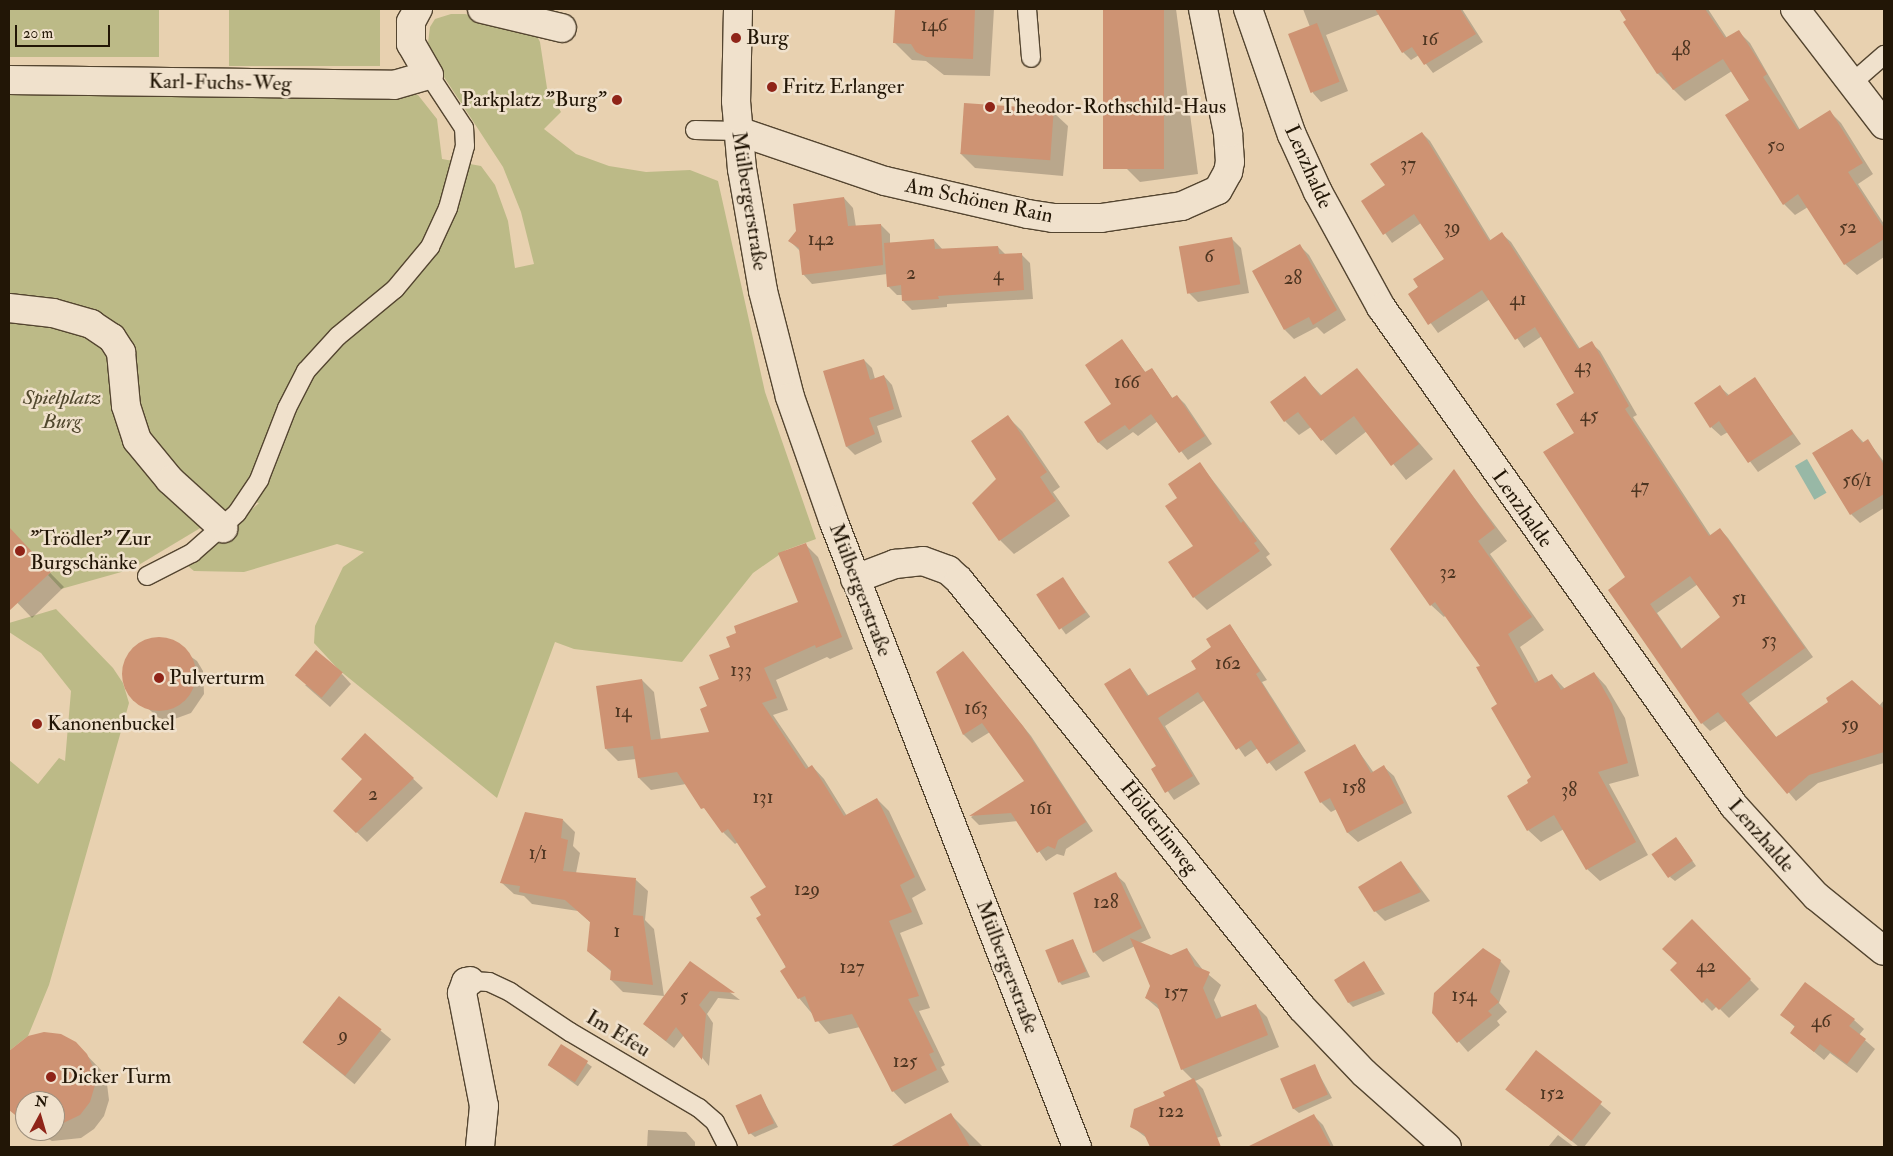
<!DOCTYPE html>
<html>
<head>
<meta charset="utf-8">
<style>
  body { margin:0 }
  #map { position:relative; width:1893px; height:1156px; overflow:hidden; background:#e8d1b0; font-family:"IM FELL Double Pica",serif }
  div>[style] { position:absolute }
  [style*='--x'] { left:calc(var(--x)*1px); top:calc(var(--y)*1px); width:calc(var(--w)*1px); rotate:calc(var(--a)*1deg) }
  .green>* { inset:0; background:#bcba87; transform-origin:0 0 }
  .water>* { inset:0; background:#98b8a6; transform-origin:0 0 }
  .shadow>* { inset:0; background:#0003; transform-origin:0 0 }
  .building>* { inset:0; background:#ce9373; transform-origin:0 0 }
  .round { border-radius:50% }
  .roads { filter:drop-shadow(1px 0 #544530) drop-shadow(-1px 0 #544530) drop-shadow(0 1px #544530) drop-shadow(0 -1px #544530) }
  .service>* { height:18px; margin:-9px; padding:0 9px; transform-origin:9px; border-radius:9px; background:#f0e1cc }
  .minor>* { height:28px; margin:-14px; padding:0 14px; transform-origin:14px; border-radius:14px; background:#f0e1cc }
  .tertiary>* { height:28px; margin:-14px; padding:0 14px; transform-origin:14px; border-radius:14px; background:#f0e1cc }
  .dots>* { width:14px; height:14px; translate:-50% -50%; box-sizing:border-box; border:2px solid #f0e1cc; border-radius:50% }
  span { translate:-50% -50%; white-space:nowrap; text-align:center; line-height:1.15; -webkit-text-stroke:5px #f0e1cc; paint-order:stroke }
  .number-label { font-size:19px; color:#4d3521 }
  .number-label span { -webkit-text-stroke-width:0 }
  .poi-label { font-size:21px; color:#221606 }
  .left { translate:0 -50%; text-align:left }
  .right { translate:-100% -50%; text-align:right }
  .street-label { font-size:21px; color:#221606 }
  .park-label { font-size:21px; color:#50472d; font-style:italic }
  .frame { position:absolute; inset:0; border:10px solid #221606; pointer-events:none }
  .north { position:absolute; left:15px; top:1091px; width:50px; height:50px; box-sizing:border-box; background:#f0e1cc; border:1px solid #9e907d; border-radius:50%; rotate:6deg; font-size:14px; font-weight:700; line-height:20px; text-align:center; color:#221606 }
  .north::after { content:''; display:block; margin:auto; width:18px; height:22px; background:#8f2418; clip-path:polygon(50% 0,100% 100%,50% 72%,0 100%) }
  .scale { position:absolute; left:15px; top:25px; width:95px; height:22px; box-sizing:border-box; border:2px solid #221606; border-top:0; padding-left:6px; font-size:15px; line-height:18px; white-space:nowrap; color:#221606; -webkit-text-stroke:4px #f0e1cc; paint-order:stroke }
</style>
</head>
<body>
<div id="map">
  <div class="green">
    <i style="left:9px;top:9px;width:150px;height:48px"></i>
    <i style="left:229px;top:9px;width:151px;height:57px"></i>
    <i style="clip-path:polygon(451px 14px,465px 14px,530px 29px,536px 34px,540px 42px,547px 88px,561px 112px,544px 129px,576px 154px,609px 166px,646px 172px,690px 170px,718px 181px,765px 392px,816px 539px,786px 550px,753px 573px,682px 662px,574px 649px,555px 642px,497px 798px,339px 670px,314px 643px,315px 626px,343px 567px,364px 552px,337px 544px,244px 572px,194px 571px,188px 566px,259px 503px,237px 497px,226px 510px,202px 527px,132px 569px,61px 589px,48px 575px,51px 572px,9px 530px,9px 92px,418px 95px,437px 119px,442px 159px,481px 166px,495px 185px,508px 221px,515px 268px,534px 264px,521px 212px,503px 167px,427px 51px,430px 27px,435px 19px)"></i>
    <i style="clip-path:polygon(56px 609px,113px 668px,123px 683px,129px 703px,49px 985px,28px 1036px,9px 1051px,9px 760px,38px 784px,59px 758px,65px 761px,71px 691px,41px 653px,9px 632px,9px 623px)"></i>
  </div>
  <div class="water">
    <i style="left:1807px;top:459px;width:39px;height:14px;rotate:60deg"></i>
  </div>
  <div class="shadow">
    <i style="clip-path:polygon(897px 9px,994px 9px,990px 76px,944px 75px,926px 61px,912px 60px,894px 42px)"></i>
    <i style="clip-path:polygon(1105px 9px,1176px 9px,1198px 174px,1140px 182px,1126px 168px)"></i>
    <i style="clip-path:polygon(1303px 9px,1462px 9px,1483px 42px,1433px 73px,1419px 55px,1411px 60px,1403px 52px,1380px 14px,1326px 35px,1348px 91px,1321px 102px,1313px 93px,1310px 27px)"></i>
    <i style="clip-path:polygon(1620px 9px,1708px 9px,1727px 38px,1738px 31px,1750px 43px,1800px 130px,1830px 112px,1841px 123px,1873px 174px,1858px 184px,1884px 224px,1884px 257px,1857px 275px,1845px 264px,1808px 207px,1795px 215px,1784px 204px,1751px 100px,1732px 71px,1685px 101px,1658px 74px,1625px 22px,1628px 20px)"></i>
    <i style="clip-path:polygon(1053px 112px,1068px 126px,1063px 176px,975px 168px,960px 153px)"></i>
    <i style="clip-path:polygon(evenodd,1422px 133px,1430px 141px,1491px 241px,1502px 234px,1511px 242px,1580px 349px,1591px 343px,1600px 351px,1637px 415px,1633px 417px,1711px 536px,1720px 529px,1728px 538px,1813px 657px,1749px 703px,1777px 738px,1879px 706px,1884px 700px,1884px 763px,1818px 783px,1796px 801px,1727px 720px,1710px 731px,1702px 723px,1626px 577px,1576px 433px,1576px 393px,1542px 336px,1524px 348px,1490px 299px,1438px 333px,1410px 295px,1445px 260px,1421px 223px,1392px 243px,1363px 202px,1386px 185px,1422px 133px,1698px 584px,1721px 617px,1682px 649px,1657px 613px,1698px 584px)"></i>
    <i style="clip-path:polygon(844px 198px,853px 208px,856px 227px,881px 225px,890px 234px,890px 244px,934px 240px,943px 250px,998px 247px,1006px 255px,1021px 254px,1030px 263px,1033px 299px,947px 304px,947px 307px,912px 310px,903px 301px,903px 295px,897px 295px,888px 286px,887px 274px,812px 284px,803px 274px,800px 251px,790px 241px)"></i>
    <i style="clip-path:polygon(1232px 239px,1241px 248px,1249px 293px,1198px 302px,1189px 293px)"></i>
    <i style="clip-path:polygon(1300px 246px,1309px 255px,1346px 320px,1324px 334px,1317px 327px,1294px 339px,1285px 330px)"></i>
    <i style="clip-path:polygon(1122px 340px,1146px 373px,1152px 369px,1173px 399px,1177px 396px,1185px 404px,1212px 444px,1188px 460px,1158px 421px,1138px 436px,1133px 432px,1107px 450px,1099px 443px,1086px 423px,1113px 404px)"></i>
    <i style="clip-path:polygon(864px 360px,872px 368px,875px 379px,884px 376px,892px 385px,902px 417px,877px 426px,882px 442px,855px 455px,847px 447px,824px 372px)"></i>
    <i style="clip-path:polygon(1357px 370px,1433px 459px,1406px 480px,1367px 431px,1336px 455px,1311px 427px,1299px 435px,1285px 421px,1305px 378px,1322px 396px)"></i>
    <i style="clip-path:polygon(1755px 379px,1801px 444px,1758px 472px,1728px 432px,1721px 436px,1711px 427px,1720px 387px,1730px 396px)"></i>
    <i style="clip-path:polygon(1008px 417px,1022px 431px,1060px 487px,1053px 492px,1070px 516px,1014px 554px,1000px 540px,998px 479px)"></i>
    <i style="clip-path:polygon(1852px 430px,1864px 443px,1868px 441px,1884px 462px,1884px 508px,1860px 523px,1851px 514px)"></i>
    <i style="clip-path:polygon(1200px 464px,1270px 554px,1266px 557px,1272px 565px,1207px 610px,1194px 597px,1194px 546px,1178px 498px)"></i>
    <i style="clip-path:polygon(1454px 471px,1507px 541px,1490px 554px,1544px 630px,1520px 647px,1539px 682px,1552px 675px,1565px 689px,1594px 673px,1606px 686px,1625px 718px,1639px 776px,1609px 784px,1648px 855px,1600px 881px,1587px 869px,1564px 829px,1541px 842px,1528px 830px,1533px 778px,1482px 666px,1446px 615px,1444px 617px,1431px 605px)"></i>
    <i style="clip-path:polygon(9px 531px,64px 587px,32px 618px,9px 594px)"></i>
    <i style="clip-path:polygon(805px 544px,818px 557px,853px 649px,830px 659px,827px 657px,776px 680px,788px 710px,773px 715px,809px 768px,812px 766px,824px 779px,847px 816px,877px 799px,889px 811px,926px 890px,912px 898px,923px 924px,900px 933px,930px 1008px,919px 1011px,945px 1065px,941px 1067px,949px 1082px,905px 1104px,893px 1091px,860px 1027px,829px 1034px,799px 998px,763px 915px,768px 888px,738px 842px,735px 844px,723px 832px,686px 784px,651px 790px,639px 778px,636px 759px,618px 761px,606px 749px,642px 680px,654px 692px,661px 740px,711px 733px,708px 706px,731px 648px,800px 602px)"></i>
    <i style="left:1062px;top:578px;width:48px;height:30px;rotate:54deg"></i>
    <i style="clip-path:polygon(1230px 625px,1267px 680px,1262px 682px,1306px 751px,1276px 771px,1258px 748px,1245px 757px,1205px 700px,1165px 726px,1200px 784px,1174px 800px,1152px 769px,1158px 766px,1130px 669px,1149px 696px,1198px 669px)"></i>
    <i style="clip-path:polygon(166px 639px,197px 661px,203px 671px,204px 694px,191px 713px,169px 721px,159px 718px,130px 693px,123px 671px,126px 659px,143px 643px)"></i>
    <i style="clip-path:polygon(963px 653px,1031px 736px,1093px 831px,1066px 849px,1064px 856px,1057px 854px,1046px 861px,1018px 821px,979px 825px,971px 817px,1026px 781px,990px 732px,972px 743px,964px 735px)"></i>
    <i style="clip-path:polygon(342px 674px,351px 684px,330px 707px,305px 685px)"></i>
    <i style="clip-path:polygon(365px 734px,423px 788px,367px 842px,335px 811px,364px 779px)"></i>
    <i style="clip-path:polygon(1355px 746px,1374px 773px,1384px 767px,1394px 776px,1412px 813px,1358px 842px,1348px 833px,1337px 809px,1331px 812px,1321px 802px)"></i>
    <i style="clip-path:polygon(563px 820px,575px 832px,573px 846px,580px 853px,576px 873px,636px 880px,648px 891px,645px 920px,654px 929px,664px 996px,623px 992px,611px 980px,612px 972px,588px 951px,591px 923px,578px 911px,532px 904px,524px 896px,514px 894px,502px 883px)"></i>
    <i style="clip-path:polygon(1680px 843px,1696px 866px,1675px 881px,1670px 877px)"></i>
    <i style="clip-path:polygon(1401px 862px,1430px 901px,1385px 921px,1375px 911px)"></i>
    <i style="clip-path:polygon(1115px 874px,1125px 883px,1151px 938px,1140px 943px,1171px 956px,1187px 949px,1203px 970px,1221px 985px,1214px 1000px,1222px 1018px,1255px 1005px,1267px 1017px,1279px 1047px,1195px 1081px,1203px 1089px,1222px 1136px,1192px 1147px,1151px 1147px,1148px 1139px,1131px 1126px,1193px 1080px,1182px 1069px,1161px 1011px,1146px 998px,1151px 986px,1135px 946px,1103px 962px,1094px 952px)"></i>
    <i style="clip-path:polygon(1692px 921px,1759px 989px,1729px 1018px,1717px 1006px,1712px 1011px,1671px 970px,1678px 963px)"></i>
    <i style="clip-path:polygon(1073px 940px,1090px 977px,1062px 985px,1058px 980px)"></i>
    <i style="clip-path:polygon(1500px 961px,1510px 971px,1499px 1003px,1507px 1012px,1497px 1021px,1500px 1025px,1468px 1052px,1433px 1012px)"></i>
    <i style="clip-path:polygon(690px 962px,740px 1000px,718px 998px,707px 1014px,713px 1023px,709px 1066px,684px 1035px,674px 1048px,644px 1024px)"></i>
    <i style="clip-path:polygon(1364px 963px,1385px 994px,1353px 1007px,1349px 1003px)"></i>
    <i style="left:339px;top:997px;width:67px;height:58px;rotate:39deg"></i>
    <i style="clip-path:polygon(1782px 1015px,1854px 1020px,1864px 1029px,1859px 1035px,1875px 1049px,1857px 1073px,1830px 1053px,1824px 1060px,1791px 1033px,1795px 1027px)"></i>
    <i style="clip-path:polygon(29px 1037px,75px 1043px,101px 1070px,107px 1084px,109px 1100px,104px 1116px,94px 1129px,81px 1138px,52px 1141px,35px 1131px,55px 1131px,55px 1101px,25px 1101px,25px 1119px,18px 1115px,18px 1118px,9px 1107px,9px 1053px)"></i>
    <i style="left:562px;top:1045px;width:37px;height:24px;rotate:36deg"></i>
    <i style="clip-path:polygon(1536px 1051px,1611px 1113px,1584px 1147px,1579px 1147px,1507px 1088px)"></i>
    <i style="clip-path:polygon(1314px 1065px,1332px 1098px,1299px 1113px,1294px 1109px)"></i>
    <i style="clip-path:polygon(761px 1096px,778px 1127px,755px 1137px,750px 1133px)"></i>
    <i style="clip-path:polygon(951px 1115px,983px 1147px,901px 1147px,899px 1143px)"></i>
    <i style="clip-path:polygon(1314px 1116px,1323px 1125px,1334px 1147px,1250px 1147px)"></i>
    <i style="clip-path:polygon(648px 1130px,686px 1132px,695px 1142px,695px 1147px,647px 1147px)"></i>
    <i style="clip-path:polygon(1558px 1135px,1574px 1147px,1548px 1147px)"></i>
    <i style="clip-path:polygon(620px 1146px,645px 1147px,620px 1147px)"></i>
  </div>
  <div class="building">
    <i style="clip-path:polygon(895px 9px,975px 9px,973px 59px,926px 57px,916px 52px,911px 44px,893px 43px)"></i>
    <i style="left:1103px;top:9px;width:61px;height:160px"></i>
    <i style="clip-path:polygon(1375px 9px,1460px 9px,1476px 34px,1424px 65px,1412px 47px,1402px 53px)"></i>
    <i style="clip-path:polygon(1619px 9px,1705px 9px,1725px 38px,1739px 30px,1767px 74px,1763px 77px,1798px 130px,1830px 110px,1863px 163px,1848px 172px,1884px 228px,1884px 239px,1844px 265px,1798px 194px,1783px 205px,1725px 115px,1749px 100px,1723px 59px,1673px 90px,1661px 72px,1657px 74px,1623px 22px,1626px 20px)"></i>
    <i style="left:1317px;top:23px;width:63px;height:31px;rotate:69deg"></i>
    <i style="left:964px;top:103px;width:90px;height:51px;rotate:4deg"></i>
    <i style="clip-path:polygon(evenodd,1422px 132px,1489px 241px,1502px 232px,1578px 349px,1592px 341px,1629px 406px,1625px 409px,1709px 536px,1720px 528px,1805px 648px,1741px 694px,1776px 737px,1828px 702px,1826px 698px,1852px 680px,1884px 709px,1884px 752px,1809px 775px,1787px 794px,1718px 712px,1701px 724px,1608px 590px,1625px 577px,1543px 452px,1574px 433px,1556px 404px,1574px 393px,1535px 327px,1515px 340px,1482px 290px,1428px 325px,1408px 294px,1418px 287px,1413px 279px,1444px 259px,1414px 214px,1383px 235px,1361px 201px,1385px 185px,1370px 164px,1422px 132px,1690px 576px,1720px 617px,1681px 649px,1650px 604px,1690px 576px)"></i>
    <i style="clip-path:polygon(844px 197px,848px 226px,881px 224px,883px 265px,802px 275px,799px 248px,788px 241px,796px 231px,793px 204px)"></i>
    <i style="left:1232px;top:237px;width:48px;height:54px;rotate:80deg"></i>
    <i style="clip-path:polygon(934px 239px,935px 249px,998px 246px,999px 254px,1022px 253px,1024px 290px,938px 296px,939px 299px,902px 301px,901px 285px,887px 287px,884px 243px)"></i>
    <i style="clip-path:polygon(1300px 244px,1337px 310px,1313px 325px,1309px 317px,1284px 330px,1252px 271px)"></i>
    <i style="clip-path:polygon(1122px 339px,1145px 372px,1152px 368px,1172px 398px,1177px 395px,1205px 436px,1179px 453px,1151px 414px,1129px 430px,1125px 425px,1098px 443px,1084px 422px,1111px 404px,1085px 365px)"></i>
    <i style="clip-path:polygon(864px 359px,870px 380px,884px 375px,894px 409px,869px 418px,875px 434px,846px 447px,823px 371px)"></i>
    <i style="clip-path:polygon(1357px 368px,1419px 444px,1391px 466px,1354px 416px,1321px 441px,1298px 412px,1284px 422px,1270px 402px,1305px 376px,1320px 396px)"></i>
    <i style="clip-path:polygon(1755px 377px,1793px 434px,1748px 463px,1719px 421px,1710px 428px,1694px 403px,1720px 385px,1727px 396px)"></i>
    <i style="clip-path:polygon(1008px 415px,1047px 472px,1040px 477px,1056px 501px,999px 541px,972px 503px,996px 479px,971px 441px)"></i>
    <i style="clip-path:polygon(1852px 429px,1862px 443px,1868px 439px,1884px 465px,1884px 494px,1850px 515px,1812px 453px)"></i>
    <i style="clip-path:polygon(1200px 462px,1241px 523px,1243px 521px,1257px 541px,1254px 543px,1260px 551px,1193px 598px,1168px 562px,1193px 546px,1165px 506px,1177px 498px,1168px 484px)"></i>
    <i style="clip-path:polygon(1454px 469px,1495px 528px,1478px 541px,1532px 617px,1508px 634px,1535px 683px,1552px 674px,1561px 690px,1594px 672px,1612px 704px,1628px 763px,1598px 772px,1636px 842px,1586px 870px,1554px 815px,1527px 831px,1507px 796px,1528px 783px,1527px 780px,1531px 777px,1491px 708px,1497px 704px,1476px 667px,1480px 666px,1435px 602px,1430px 606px,1390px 549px)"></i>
    <i style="clip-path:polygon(9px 527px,51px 572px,9px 611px)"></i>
    <i style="clip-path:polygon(806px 543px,842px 637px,816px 648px,815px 645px,764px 668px,777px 698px,762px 703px,806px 769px,812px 765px,844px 816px,877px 798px,915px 877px,900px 885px,912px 912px,889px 921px,919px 996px,908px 999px,934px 1052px,929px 1054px,937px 1070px,892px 1092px,852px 1014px,815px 1022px,805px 996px,798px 999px,780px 971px,786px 967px,756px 918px,761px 915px,750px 897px,766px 887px,728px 829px,722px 833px,704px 808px,701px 809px,677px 772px,638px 778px,633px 746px,605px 749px,596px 686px,642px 679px,651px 740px,709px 732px,700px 709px,707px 706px,699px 687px,719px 679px,709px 655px,730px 647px,726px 637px,736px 633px,734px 626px,798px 602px,778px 553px)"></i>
    <i style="left:1063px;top:577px;width:42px;height:32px;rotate:57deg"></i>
    <i style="clip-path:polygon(1230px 624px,1260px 671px,1256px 674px,1299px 743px,1267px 764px,1251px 740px,1236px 750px,1198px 692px,1158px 718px,1193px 776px,1165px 793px,1151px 769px,1156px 766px,1104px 684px,1130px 668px,1147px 696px,1196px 669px,1191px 661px,1211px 647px,1206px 639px)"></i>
    <i class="round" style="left:122px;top:637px;width:74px;height:74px"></i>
    <i style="left:316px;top:650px;width:35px;height:33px;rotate:40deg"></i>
    <i style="clip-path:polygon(963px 651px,1023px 726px,1086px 822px,1058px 840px,1055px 849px,1048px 846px,1037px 853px,1011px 813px,969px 816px,1024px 781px,982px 723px,963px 735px,936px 672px)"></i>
    <i style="clip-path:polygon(365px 733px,414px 778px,356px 833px,333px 811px,362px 779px,341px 759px)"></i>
    <i style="clip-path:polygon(1355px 744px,1371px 773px,1384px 765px,1404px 803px,1347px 833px,1330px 798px,1320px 803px,1304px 772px)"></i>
    <i style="clip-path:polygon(525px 812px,563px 819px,561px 838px,568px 840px,563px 871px,636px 878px,633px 915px,643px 916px,653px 985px,610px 980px,611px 970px,587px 951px,590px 922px,565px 900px,519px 892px,520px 886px,500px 883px)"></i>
    <i style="left:1676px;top:837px;width:29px;height:30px;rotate:55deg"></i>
    <i style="clip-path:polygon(1401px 861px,1421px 892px,1374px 912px,1358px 887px)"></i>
    <i style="clip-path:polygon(1116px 872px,1142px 928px,1093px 953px,1073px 893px)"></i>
    <i style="clip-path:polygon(1692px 919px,1751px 979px,1719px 1010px,1707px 998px,1702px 1003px,1670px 970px,1677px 963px,1662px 949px)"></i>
    <i style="clip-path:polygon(1130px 938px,1171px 955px,1187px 948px,1195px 966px,1210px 972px,1203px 988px,1216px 1019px,1256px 1004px,1268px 1035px,1181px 1070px,1157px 1004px,1145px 998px,1150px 986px)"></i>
    <i style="left:1073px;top:939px;width:35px;height:30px;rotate:68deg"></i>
    <i style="clip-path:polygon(1483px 948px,1501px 960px,1490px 992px,1499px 1002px,1488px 1011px,1492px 1015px,1457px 1043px,1432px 1013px,1434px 993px)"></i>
    <i style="clip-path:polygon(690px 961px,735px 993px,710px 991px,699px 1005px,706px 1014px,702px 1060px,676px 1027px,666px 1041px,643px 1024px)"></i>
    <i style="clip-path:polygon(1364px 961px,1382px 990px,1348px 1003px,1334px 980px)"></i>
    <i style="clip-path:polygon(1805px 982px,1855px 1019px,1849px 1026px,1866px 1039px,1847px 1064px,1820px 1044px,1814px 1052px,1790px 1033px,1795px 1026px,1780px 1015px)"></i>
    <i style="left:339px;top:996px;width:54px;height:59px;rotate:38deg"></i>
    <i style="clip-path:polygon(44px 1032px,61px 1034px,76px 1042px,87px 1054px,94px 1069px,95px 1085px,90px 1102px,80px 1115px,55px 1127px,55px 1101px,25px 1101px,25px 1123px,9px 1110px,9px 1051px,28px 1036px)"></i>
    <i style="left:561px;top:1044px;width:32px;height:25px;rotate:32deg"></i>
    <i style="left:1536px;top:1050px;width:84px;height:50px;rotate:38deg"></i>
    <i style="left:1315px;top:1064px;width:33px;height:38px;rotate:67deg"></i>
    <i style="clip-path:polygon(1194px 1078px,1221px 1147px,1150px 1147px,1144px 1134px,1130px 1127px,1134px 1109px,1165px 1096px,1163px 1092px)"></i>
    <i style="left:761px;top:1094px;width:32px;height:28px;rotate:66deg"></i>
    <i style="clip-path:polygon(951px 1113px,970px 1147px,890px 1147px)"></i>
    <i style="clip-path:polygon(1314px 1114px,1331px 1147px,1247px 1147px)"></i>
  </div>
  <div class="roads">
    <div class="service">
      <i style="--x:1027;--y:9;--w:49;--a:85.3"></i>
      <i style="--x:1852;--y:83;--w:43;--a:-41.2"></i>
      <i style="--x:695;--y:130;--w:43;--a:1.3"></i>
      <i style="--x:147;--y:576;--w:51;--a:-27.1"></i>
      <i style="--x:192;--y:553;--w:60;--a:-41.6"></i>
      <i style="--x:237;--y:513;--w:40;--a:-56"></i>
      <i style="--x:259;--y:480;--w:77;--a:-68.7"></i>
      <i style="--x:287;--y:408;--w:42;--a:-62.8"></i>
      <i style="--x:306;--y:371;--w:47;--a:-47.6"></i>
      <i style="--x:338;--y:336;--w:74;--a:-39.5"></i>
      <i style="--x:395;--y:289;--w:55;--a:-50.2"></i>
      <i style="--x:430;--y:247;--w:43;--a:-65.2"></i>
      <i style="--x:448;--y:208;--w:64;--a:-74.7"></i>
      <i style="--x:465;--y:146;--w:18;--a:-93"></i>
      <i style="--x:464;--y:128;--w:64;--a:-123.4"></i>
      <i style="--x:470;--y:981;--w:19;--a:3"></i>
      <i style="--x:489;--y:982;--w:23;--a:25"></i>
      <i style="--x:510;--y:992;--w:72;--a:33.7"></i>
      <i style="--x:570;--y:1032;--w:150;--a:30.5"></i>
      <i style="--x:699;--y:1108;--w:21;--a:41"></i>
      <i style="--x:715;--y:1122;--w:28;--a:63"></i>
    </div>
    <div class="minor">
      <i style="--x:482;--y:9;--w:82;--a:13.4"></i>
      <i style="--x:1248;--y:9;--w:133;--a:70.8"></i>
      <i style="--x:1292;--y:135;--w:63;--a:65.5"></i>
      <i style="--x:1318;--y:192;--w:131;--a:61.3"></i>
      <i style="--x:1381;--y:307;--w:611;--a:54.72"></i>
      <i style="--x:1734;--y:806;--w:122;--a:47.7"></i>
      <i style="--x:1816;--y:896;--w:87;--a:39"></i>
      <i style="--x:1795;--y:9;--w:146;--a:52.5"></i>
      <i style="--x:9;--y:80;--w:385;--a:0.7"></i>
      <i style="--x:394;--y:85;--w:36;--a:-16"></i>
      <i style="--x:429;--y:75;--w:36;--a:-120"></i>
      <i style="--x:411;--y:44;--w:22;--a:-90"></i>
      <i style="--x:411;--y:22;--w:15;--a:-62"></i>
      <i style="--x:738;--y:131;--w:155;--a:18.8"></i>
      <i style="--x:885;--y:181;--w:147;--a:13"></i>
      <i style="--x:1028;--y:214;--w:25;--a:9"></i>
      <i style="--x:1053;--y:218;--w:48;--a:0"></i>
      <i style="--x:1101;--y:218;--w:82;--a:-8.4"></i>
      <i style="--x:1182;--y:206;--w:39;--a:-24"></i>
      <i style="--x:1218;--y:190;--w:21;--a:-61"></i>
      <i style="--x:1228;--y:172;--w:10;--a:-79"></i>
      <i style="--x:1230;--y:162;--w:29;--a:-94"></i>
      <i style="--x:1228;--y:133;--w:126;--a:-101.4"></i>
      <i style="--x:9;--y:308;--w:44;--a:6.5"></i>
      <i style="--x:53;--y:313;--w:40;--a:16"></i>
      <i style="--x:91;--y:324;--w:25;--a:34"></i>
      <i style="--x:112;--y:338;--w:17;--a:57"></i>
      <i style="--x:121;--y:352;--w:54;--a:84.7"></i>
      <i style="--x:126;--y:406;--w:36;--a:72"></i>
      <i style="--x:137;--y:440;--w:52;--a:50.5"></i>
      <i style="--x:170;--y:480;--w:72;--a:42.2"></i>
      <i style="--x:855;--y:579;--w:43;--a:-20.6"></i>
      <i style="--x:895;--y:564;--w:28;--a:-6"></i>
      <i style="--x:923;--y:561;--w:27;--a:20"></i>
      <i style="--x:948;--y:570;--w:15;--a:42"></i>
      <i style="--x:959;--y:580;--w:548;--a:51.29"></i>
      <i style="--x:1302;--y:1008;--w:90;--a:46.4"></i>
      <i style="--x:1364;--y:1073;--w:111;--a:41.7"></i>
      <i style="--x:470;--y:981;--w:4;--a:166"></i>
      <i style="--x:466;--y:982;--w:12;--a:110"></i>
      <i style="--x:462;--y:993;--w:115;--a:79"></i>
      <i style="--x:484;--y:1106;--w:41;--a:95.6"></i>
    </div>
    <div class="tertiary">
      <i style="--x:738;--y:9;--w:92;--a:91.2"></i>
      <i style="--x:736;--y:101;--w:68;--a:85"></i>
      <i style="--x:742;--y:169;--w:124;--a:80.2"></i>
      <i style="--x:763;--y:291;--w:109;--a:75.7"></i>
      <i style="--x:790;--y:397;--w:130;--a:70.7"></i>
      <i style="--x:833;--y:520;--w:673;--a:68.74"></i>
    </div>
  </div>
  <div class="dots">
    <i style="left:736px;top:38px;background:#8f2418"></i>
    <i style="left:772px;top:87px;background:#8f2418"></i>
    <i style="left:617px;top:100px;background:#8f2418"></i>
    <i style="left:990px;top:107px;background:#8f2418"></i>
    <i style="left:20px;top:551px;background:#8f2418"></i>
    <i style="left:159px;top:678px;background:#8f2418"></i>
    <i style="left:37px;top:724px;background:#8f2418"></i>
    <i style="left:51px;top:1077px;background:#8f2418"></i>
  </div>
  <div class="number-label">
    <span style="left:934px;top:26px">146</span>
    <span style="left:1430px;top:40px">16</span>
    <span style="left:1681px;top:50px">48</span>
    <span style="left:1776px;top:146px">50</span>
    <span style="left:1408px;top:165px">37</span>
    <span style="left:1452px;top:228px">39</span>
    <span style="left:1848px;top:228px">52</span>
    <span style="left:821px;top:240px">142</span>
    <span style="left:1209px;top:257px">6</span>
    <span style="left:911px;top:274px">2</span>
    <span style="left:998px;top:275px">4</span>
    <span style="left:1293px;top:279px">28</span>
    <span style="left:1518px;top:300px">41</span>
    <span style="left:1583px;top:367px">43</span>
    <span style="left:1127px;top:383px">166</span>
    <span style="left:1589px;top:416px">45</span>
    <span style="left:1857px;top:481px">56/1</span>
    <span style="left:1640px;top:487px">47</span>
    <span style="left:1448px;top:573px">32</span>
    <span style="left:1739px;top:599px">51</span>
    <span style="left:1769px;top:641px">53</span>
    <span style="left:1228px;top:664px">162</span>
    <span style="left:741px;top:671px">133</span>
    <span style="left:976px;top:709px">163</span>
    <span style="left:623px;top:712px">14</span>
    <span style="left:1850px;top:725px">59</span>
    <span style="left:1354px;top:788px">158</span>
    <span style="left:1569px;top:791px">38</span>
    <span style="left:373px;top:795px">2</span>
    <span style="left:763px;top:798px">131</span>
    <span style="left:1041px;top:809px">161</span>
    <span style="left:538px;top:854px">1/1</span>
    <span style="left:807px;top:890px">129</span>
    <span style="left:1106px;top:903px">128</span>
    <span style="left:617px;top:932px">1</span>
    <span style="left:1706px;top:967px">42</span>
    <span style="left:852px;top:968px">127</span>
    <span style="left:1176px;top:993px">157</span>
    <span style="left:1464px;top:996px">154</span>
    <span style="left:684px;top:997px">5</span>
    <span style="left:1821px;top:1022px">46</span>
    <span style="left:343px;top:1036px">9</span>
    <span style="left:905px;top:1062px">125</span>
    <span style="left:1552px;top:1094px">152</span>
    <span style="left:1171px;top:1112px">122</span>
  </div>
  <div class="poi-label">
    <span class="left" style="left:746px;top:38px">Burg</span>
    <span class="left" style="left:782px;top:87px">Fritz Erlanger</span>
    <span class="right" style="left:607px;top:100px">Parkplatz "Burg"</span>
    <span class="left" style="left:1000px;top:107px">Theodor-Rothschild-Haus</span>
    <span class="left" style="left:30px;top:551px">"Trödler" Zur<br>Burgschänke</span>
    <span class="left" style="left:169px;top:678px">Pulverturm</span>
    <span class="left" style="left:47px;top:724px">Kanonenbuckel</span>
    <span class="left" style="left:61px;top:1077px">Dicker Turm</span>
  </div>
  <div class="street-label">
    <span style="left:220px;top:83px;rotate:1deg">Karl-Fuchs-Weg</span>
    <span style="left:1308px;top:167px;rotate:66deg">Lenzhalde</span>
    <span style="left:749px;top:201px;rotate:81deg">Mülbergerstraße</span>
    <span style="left:979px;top:201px;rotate:12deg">Am Schönen Rain</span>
    <span style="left:1522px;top:509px;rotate:55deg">Lenzhalde</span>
    <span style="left:860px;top:590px;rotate:69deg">Mülbergerstraße</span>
    <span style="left:1159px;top:828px;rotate:52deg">Hölderlinweg</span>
    <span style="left:1761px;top:836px;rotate:49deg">Lenzhalde</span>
    <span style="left:1007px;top:967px;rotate:69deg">Mülbergerstraße</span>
    <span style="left:618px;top:1034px;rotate:31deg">Im Efeu</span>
  </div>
  <div class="park-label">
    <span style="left:62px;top:410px">Spielplatz<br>Burg</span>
  </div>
  <div class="frame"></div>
  <div class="north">N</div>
  <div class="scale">20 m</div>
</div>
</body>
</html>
